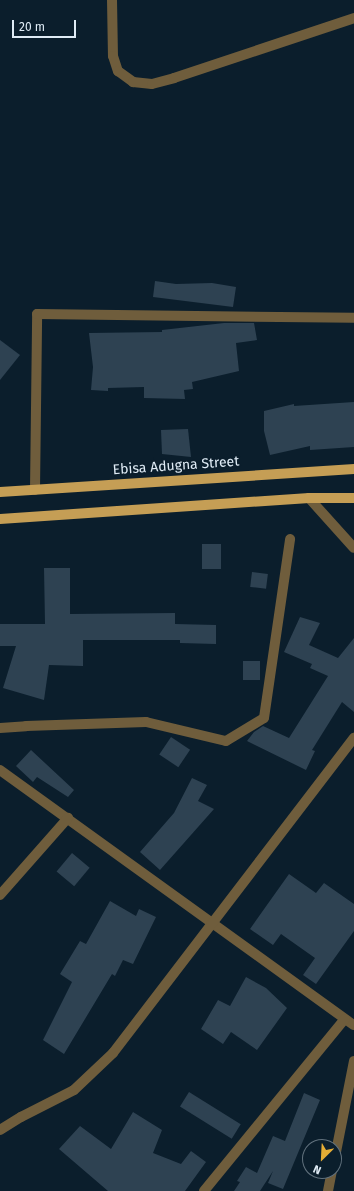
<!DOCTYPE html>
<html>
<head>
<meta charset="utf-8">
<style>
  body { margin:0 }
  #map { position:relative; width:354px; height:1191px; overflow:hidden; background:#0b1e2c; font-family:"Fira Sans",sans-serif }
  div>[style] { position:absolute }
  [style*='--x'] { left:calc(var(--x)*1px); top:calc(var(--y)*1px); width:calc(var(--w)*1px); rotate:calc(var(--a)*1deg) }
  .building>* { inset:0; background:#2e4252; transform-origin:0 0 }
  .minor>* { height:10px; margin:-5px; padding:0 5px; transform-origin:5px; border-radius:5px; background:#6f5d3c }
  .major>* { height:10px; margin:-5px; padding:0 5px; transform-origin:5px; border-radius:5px; background:#c59e55 }
  span { translate:-50% -50%; white-space:nowrap; text-align:center; line-height:1.15; -webkit-text-stroke:3px #0b1e2c; paint-order:stroke }
  .street-label { font-size:14px; color:#dfebf5 }
  .north { position:absolute; left:302px; top:1139px; width:40px; height:40px; box-sizing:border-box; background:#0b1e2c; border:1px solid #60707c; border-radius:50%; rotate:204deg; font-size:11px; font-weight:700; line-height:16px; text-align:center; color:#dfebf5 }
  .north::after { content:''; display:block; margin:auto; width:14px; height:18px; background:#e5ad35; clip-path:polygon(50% 0,100% 100%,50% 72%,0 100%) }
  .scale { position:absolute; left:12px; top:20px; width:64px; height:18px; box-sizing:border-box; border:2px solid #dfebf5; border-top:0; padding-left:5px; font-size:12px; line-height:14px; white-space:nowrap; color:#dfebf5; -webkit-text-stroke:3px #0b1e2c; paint-order:stroke }
</style>
</head>
<body>
<div id="map">
  <div class="building">
    <i style="clip-path:polygon(155px 281px,176px 284px,212px 283px,236px 287px,233px 307px,153px 297px)"></i>
    <i style="clip-path:polygon(224px 323px,254px 323px,257px 340px,236px 343px,239px 371px,192px 382px,193px 389px,184px 390px,185px 399px,144px 398px,144px 387px,108px 388px,108px 391px,91px 390px,93px 367px,89px 333px,162px 332px,162px 330px)"></i>
    <i style="clip-path:polygon(0 340px,20px 355px,0 380px)"></i>
    <i style="clip-path:polygon(354px 402px,354px 447px,310px 450px,310px 446px,270px 455px,264px 431px,264px 411px,294px 404px,294px 406px)"></i>
    <i style="clip-path:polygon(188px 429px,191px 457px,162px 454px,161px 430px)"></i>
    <i style="left:202px;top:544px;width:19px;height:25px"></i>
    <i style="clip-path:polygon(44px 568px,70px 568px,70px 614px,175px 613px,175px 624px,216px 625px,216px 644px,180px 643px,180px 640px,83px 640px,83px 666px,49px 665px,44px 700px,3px 688px,16px 646px,0 646px,0 624px,45px 624px)"></i>
    <i style="left:252px;top:572px;width:16px;height:15px;rotate:7deg"></i>
    <i style="clip-path:polygon(300px 617px,320px 623px,309px 645px,338px 658px,354px 638px,354px 712px,342px 702px,312px 750px,315px 751px,306px 770px,247px 741px,254px 732px,263px 726px,289px 738px,328px 676px,310px 668px,312px 664px,284px 652px)"></i>
    <i style="left:243px;top:661px;width:17px;height:19px"></i>
    <i style="left:171px;top:737px;width:23px;height:21px;rotate:34deg"></i>
    <i style="clip-path:polygon(31px 750px,74px 790px,68px 797px,37px 777px,33px 782px,16px 766px)"></i>
    <i style="clip-path:polygon(192px 778px,207px 785px,198px 801px,214px 809px,160px 870px,140px 852px,174px 813px)"></i>
    <i style="left:72px;top:853px;width:23px;height:24px;rotate:40deg"></i>
    <i style="clip-path:polygon(289px 874px,316px 893px,324px 883px,354px 904px,354px 931px,316px 984px,303px 975px,315px 958px,281px 934px,273px 945px,250px 929px)"></i>
    <i style="clip-path:polygon(110px 901px,136px 916px,139px 909px,156px 917px,133px 964px,123px 960px,115px 976px,112px 974px,64px 1054px,43px 1040px,72px 982px,60px 974px,80px 941px,86px 944px)"></i>
    <i style="clip-path:polygon(246px 977px,266px 988px,287px 1008px,257px 1050px,231px 1032px,223px 1044px,201px 1029px,218px 1000px,230px 1006px)"></i>
    <i style="left:189px;top:1092px;width:61px;height:17px;rotate:32deg"></i>
    <i style="clip-path:polygon(304px 1093px,320px 1100px,283px 1189px,268px 1183px,273px 1171px,260px 1191px,234px 1191px,240px 1182px,237px 1181px,246px 1167px,257px 1173px,273px 1136px,285px 1141px)"></i>
    <i style="clip-path:polygon(133px 1112px,162px 1130px,153px 1153px,181px 1164px,191px 1151px,206px 1162px,185px 1191px,108px 1191px,59px 1149px,80px 1126px,111px 1149px)"></i>
  </div>
  <div class="minor">
    <i style="--x:112;--y:0;--w:56;--a:89"></i>
    <i style="--x:113;--y:56;--w:16;--a:72"></i>
    <i style="--x:118;--y:71;--w:19;--a:36"></i>
    <i style="--x:133;--y:82;--w:19;--a:6"></i>
    <i style="--x:152;--y:84;--w:23;--a:-15"></i>
    <i style="--x:174;--y:78;--w:190;--a:-18.4"></i>
    <i style="--x:35;--y:490;--w:176;--a:-89.3"></i>
    <i style="--x:37;--y:314;--w:317;--a:0.7"></i>
    <i style="--x:309;--y:498;--w:67;--a:48"></i>
    <i style="--x:0;--y:728;--w:26;--a:-4"></i>
    <i style="--x:26;--y:726;--w:120;--a:-1.9"></i>
    <i style="--x:146;--y:722;--w:82;--a:13.4"></i>
    <i style="--x:226;--y:741;--w:44;--a:-31.2"></i>
    <i style="--x:264;--y:718;--w:181;--a:-81.7"></i>
    <i style="--x:0;--y:770;--w:436;--a:35.8"></i>
    <i style="--x:0;--y:895;--w:103;--a:-48.6"></i>
    <i style="--x:0;--y:1130;--w:25;--a:-32"></i>
    <i style="--x:21;--y:1117;--w:59;--a:-27"></i>
    <i style="--x:74;--y:1090;--w:54;--a:-43.5"></i>
    <i style="--x:113;--y:1053;--w:397;--a:-52.6"></i>
    <i style="--x:334;--y:1162;--w:103;--a:-78.8"></i>
    <i style="--x:204;--y:1191;--w:222;--a:-50.7"></i>
    <i style="--x:328;--y:1191;--w:20;--a:-79"></i>
  </div>
  <div class="major">
    <i style="--x:0;--y:492;--w:355;--a:-3.7"></i>
    <i style="--x:0;--y:519;--w:310;--a:-3.9"></i>
    <i style="--x:309;--y:498;--w:45;--a:0"></i>
  </div>
  <div class="street-label">
    <span style="left:176px;top:466px;rotate:-4deg">Ebisa Adugna Street</span>
  </div>
  <div class="north">N</div>
  <div class="scale">20 m</div>
</div>
</body>
</html>
